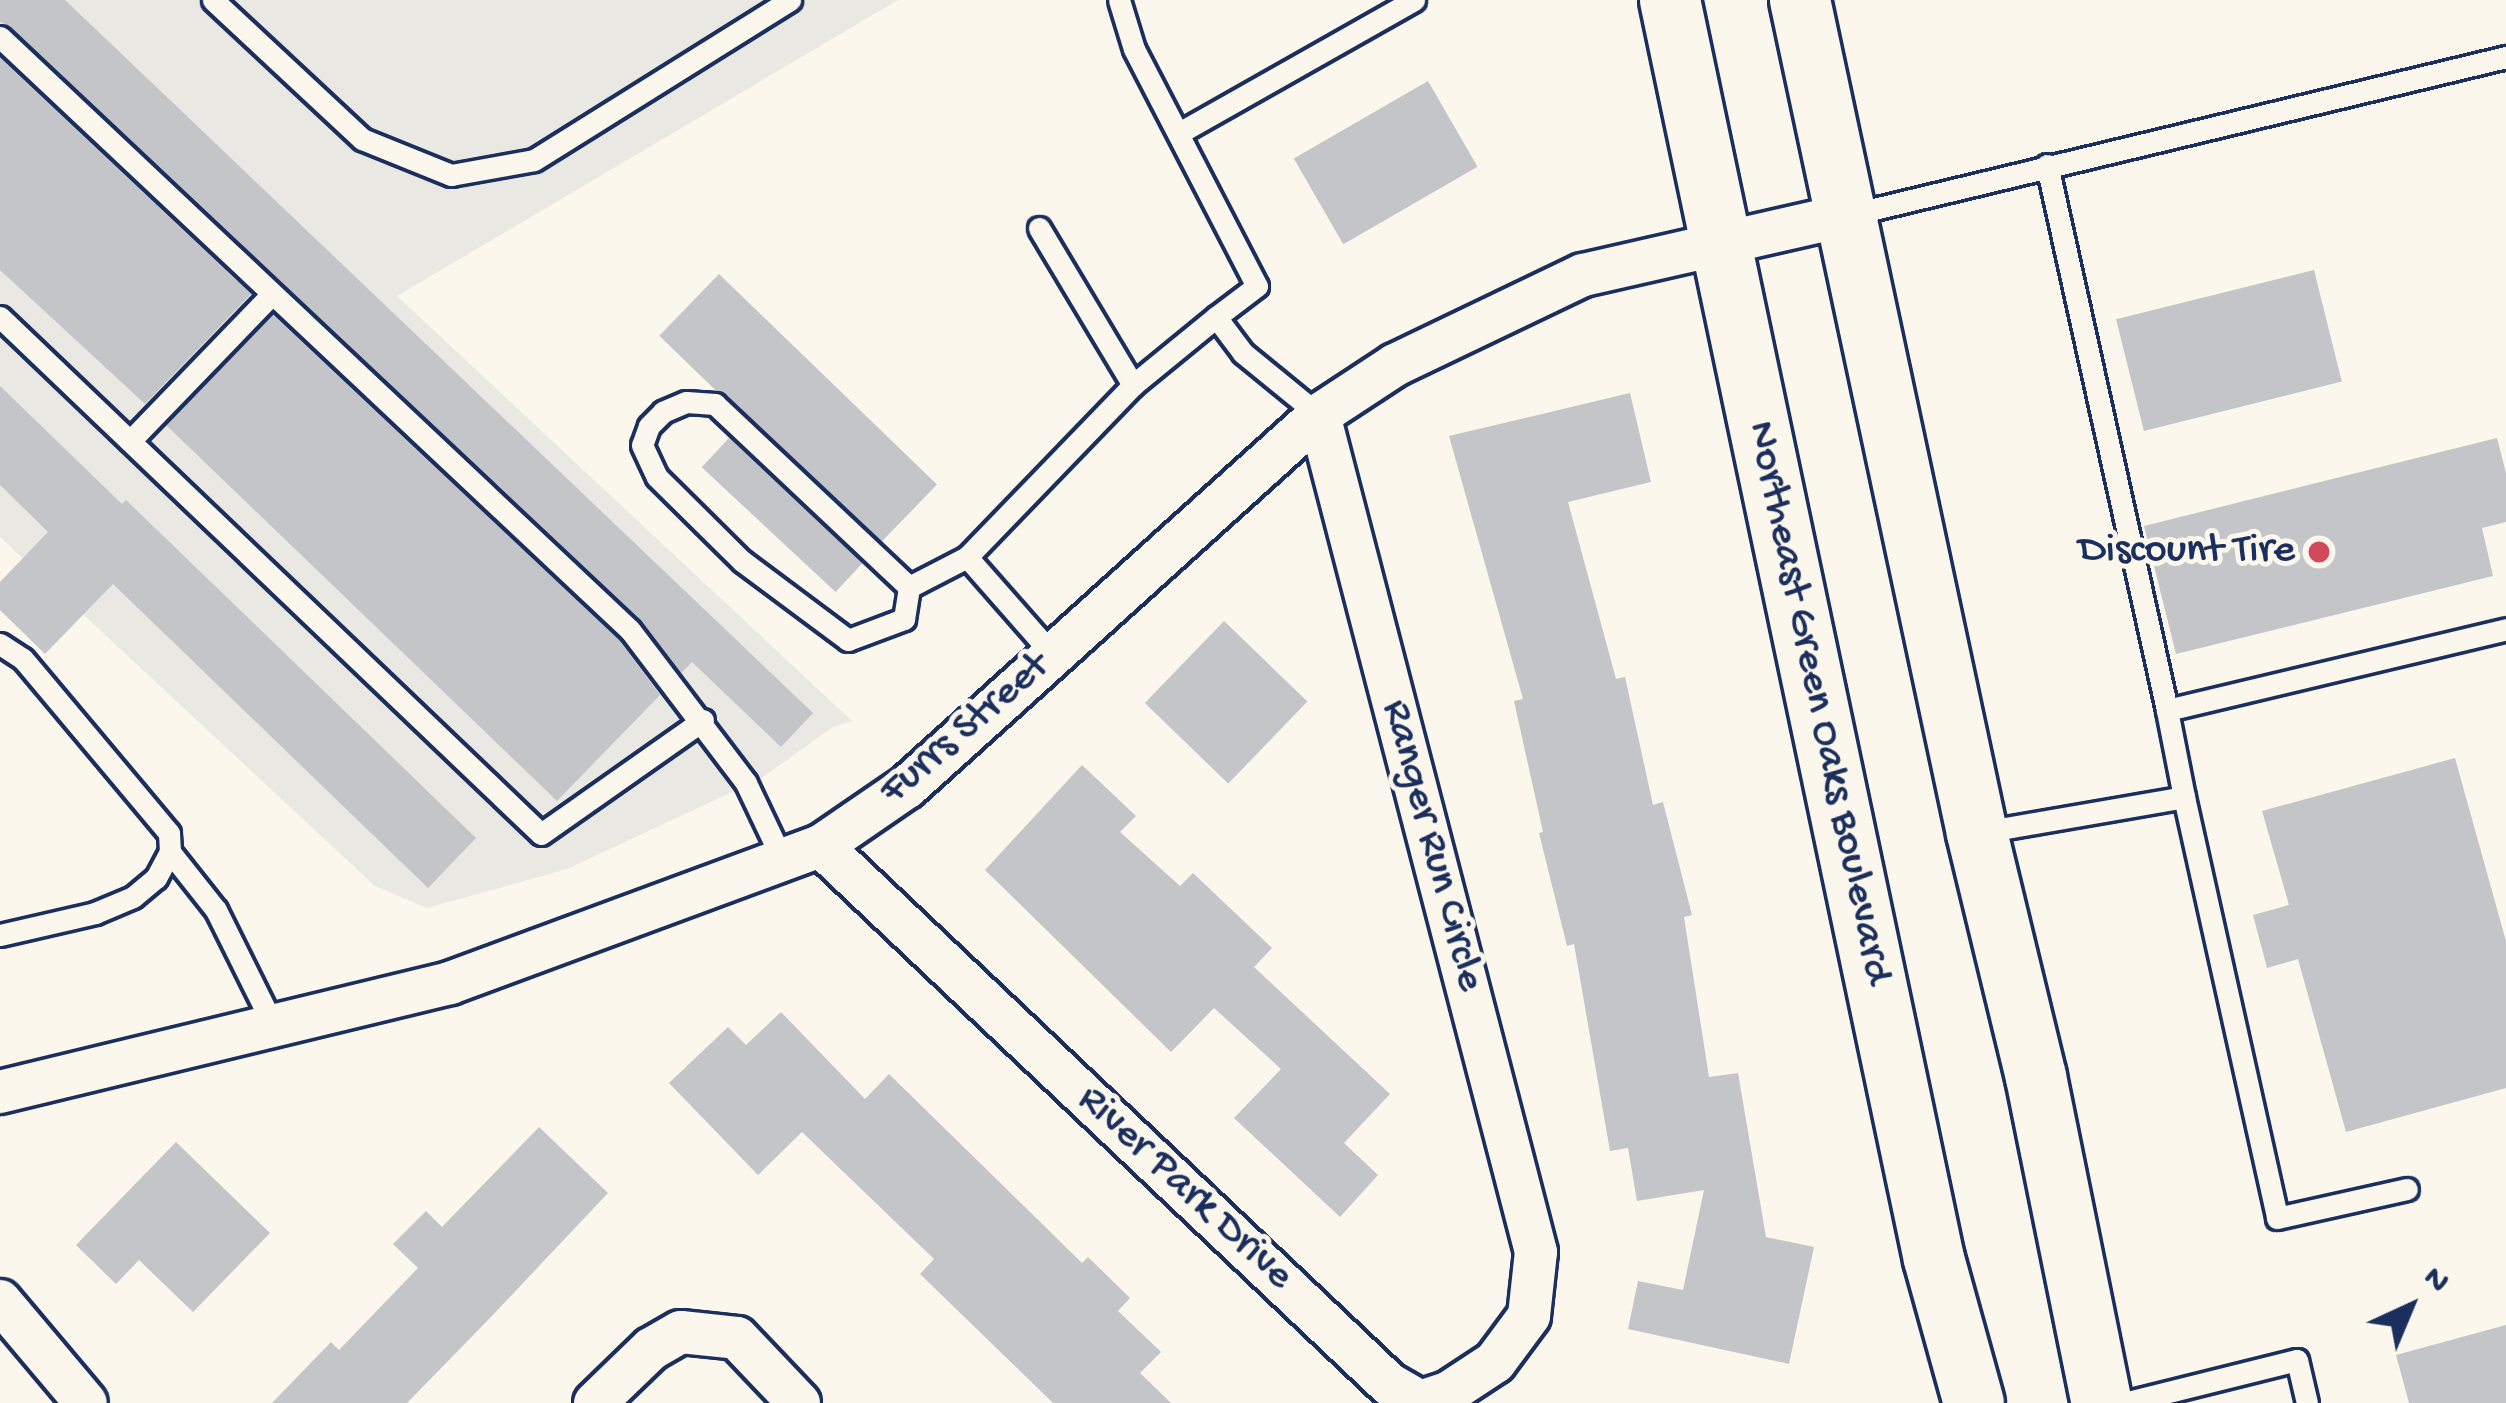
<!DOCTYPE html>
<html>
<head>
<meta charset="utf-8">
<style>
  body { margin:0 }
  #map { position:relative; width:2506px; height:1403px; overflow:hidden; background:#fbf7ec; font-family:"Gochi Hand",sans-serif }
  div>[style] { position:absolute }
  [style*='--x'] { left:calc(var(--x)*1px); top:calc(var(--y)*1px); width:calc(var(--w)*1px); rotate:calc(var(--a)*1deg) }
  .built>* { inset:0; background:#eae8e2 }
  .building>* { inset:0; background:#c3c5c9; transform-origin:0 0 }
  .roads { filter:drop-shadow(3px 0 #1b2f5e) drop-shadow(-3px 0 #1b2f5e) drop-shadow(0 3px #1b2f5e) drop-shadow(0 -3px #1b2f5e) }
  .service>* { height:21px; margin:-10.5px; padding:0 10.5px; transform-origin:10.5px; border-radius:10.5px; background:#fbf7ec }
  .minor>* { height:42px; margin:-21px; padding:0 21px; transform-origin:21px; border-radius:21px; background:#fbf7ec }
  .secondary>* { height:60px; margin:-30px; padding:0 30px; transform-origin:30px; border-radius:30px; background:#fbf7ec }
  .dots>* { width:33px; height:33px; translate:-50% -50%; box-sizing:border-box; border:6px solid #fbf7ec; border-radius:50% }
  span { translate:-50% -50%; white-space:nowrap; text-align:center; line-height:1.15; -webkit-text-stroke:10px #fbf7ec; paint-order:stroke }
  .poi-label { font-size:42px; color:#1b2f5e }
  .right { translate:-100% -50%; text-align:right }
  .street-label { font-size:42px; color:#1b2f5e }
  .north { position:absolute; left:2350px; top:1247px; width:120px; height:120px; -webkit-text-stroke:9px #fbf7ec; paint-order:stroke; rotate:44deg; font-size:33px; font-weight:700; line-height:48px; text-align:center; color:#1b2f5e }
  .north::after { content:''; display:block; margin:auto; width:42px; height:54px; background:#1b2f5e; clip-path:polygon(50% 0,100% 100%,50% 72%,0 100%) }
</style>
</head>
<body>
<div id="map">
  <div class="built">
    <i style="clip-path:polygon(0 0,898px 0,397px 296px,852px 721px,833px 727px,760px 779px,567px 869px,427px 908px,375px 886px,0 537px)"></i>
  </div>
  <div class="building">
    <i style="clip-path:polygon(0 0,65px 0,813px 713px,781px 747px,692px 662px,681px 673px,640px 619px,10px 26px,0 22px)"></i>
    <i style="clip-path:polygon(0 58px,251px 294px,145px 404px,0 270px)"></i>
    <i style="left:1428px;top:81px;width:99px;height:155px;rotate:60deg"></i>
    <i style="left:2314px;top:270px;width:115px;height:204px;rotate:76deg"></i>
    <i style="left:719px;top:274px;width:303px;height:86px;rotate:44deg"></i>
    <i style="clip-path:polygon(273px 315px,619px 640px,660px 695px,557px 801px,166px 425px)"></i>
    <i style="clip-path:polygon(0 386px,122px 504px,126px 500px,476px 838px,428px 888px,113px 584px,45px 654px,0 610px,0 582px,48px 532px,0 485px)"></i>
    <i style="clip-path:polygon(1630px 393px,1651px 482px,1568px 502px,1616px 679px,1625px 677px,1653px 805px,1663px 802px,1692px 915px,1684px 917px,1709px 1077px,1738px 1073px,1766px 1237px,1814px 1247px,1789px 1364px,1628px 1329px,1638px 1281px,1683px 1290px,1704px 1190px,1637px 1201px,1628px 1148px,1610px 1151px,1574px 944px,1567px 946px,1539px 833px,1543px 832px,1514px 701px,1523px 699px,1449px 436px)"></i>
    <i style="left:729px;top:438px;width:183px;height:40px;rotate:43deg"></i>
    <i style="clip-path:polygon(2497px 438px,2506px 473px,2506px 522px,2482px 528px,2493px 576px,2176px 654px,2144px 526px)"></i>
    <i style="left:1224px;top:621px;width:116px;height:114px;rotate:44deg"></i>
    <i style="clip-path:polygon(2455px 758px,2506px 941px,2506px 1088px,2346px 1132px,2298px 959px,2267px 968px,2253px 915px,2289px 905px,2262px 811px)"></i>
    <i style="clip-path:polygon(1082px 765px,1136px 816px,1120px 832px,1180px 886px,1193px 873px,1272px 948px,1254px 967px,1390px 1094px,1344px 1143px,1378px 1175px,1340px 1217px,1234px 1118px,1281px 1069px,1214px 1008px,1171px 1052px,985px 870px)"></i>
    <i style="clip-path:polygon(781px 1012px,865px 1099px,889px 1074px,1082px 1263px,1088px 1257px,1130px 1298px,1118px 1311px,1161px 1352px,1140px 1373px,1171px 1403px,1053px 1403px,920px 1274px,934px 1259px,802px 1132px,758px 1175px,669px 1083px,728px 1027px,746px 1045px)"></i>
    <i style="clip-path:polygon(539px 1127px,608px 1193px,489px 1319px,407px 1403px,272px 1403px,331px 1342px,339px 1350px,418px 1268px,393px 1244px,426px 1211px,442px 1227px)"></i>
    <i style="clip-path:polygon(176px 1142px,270px 1233px,193px 1312px,139px 1260px,116px 1284px,76px 1245px)"></i>
    <i style="clip-path:polygon(2506px 1325px,2506px 1403px,2409px 1403px,2396px 1355px)"></i>
  </div>
  <div class="roads">
    <div class="service">
      <i style="--x:213;--y:0;--w:204;--a:43"></i>
      <i style="--x:362;--y:139;--w:96;--a:22"></i>
      <i style="--x:451;--y:175;--w:84;--a:-10.2"></i>
      <i style="--x:534;--y:160;--w:302;--a:-32"></i>
      <i style="--x:1119;--y:0;--w:51;--a:73"></i>
      <i style="--x:1134;--y:49;--w:267;--a:62.6"></i>
      <i style="--x:1257;--y:286;--w:51;--a:142.9"></i>
      <i style="--x:1216;--y:317;--w:45;--a:53.1"></i>
      <i style="--x:1243;--y:353;--w:98;--a:39.2"></i>
      <i style="--x:0;--y:37;--w:865;--a:43.27"></i>
      <i style="--x:630;--y:630;--w:192;--a:52.8"></i>
      <i style="--x:746;--y:783;--w:86;--a:64.6"></i>
      <i style="--x:1179;--y:133;--w:270;--a:-29.5"></i>
      <i style="--x:2047;--y:165;--w:558;--a:77.58"></i>
      <i style="--x:1849;--y:215;--w:676;--a:-13.52"></i>
      <i style="--x:1039;--y:228;--w:183;--a:59.1"></i>
      <i style="--x:0;--y:317;--w:748;--a:43.7"></i>
      <i style="--x:541;--y:834;--w:198;--a:-35.1"></i>
      <i style="--x:130;--y:441;--w:204;--a:-46"></i>
      <i style="--x:967;--y:557;--w:130;--a:48.7"></i>
      <i style="--x:909;--y:587;--w:267;--a:-136.7"></i>
      <i style="--x:715;--y:404;--w:29;--a:-176"></i>
      <i style="--x:686;--y:402;--w:25;--a:157"></i>
      <i style="--x:663;--y:412;--w:20;--a:135"></i>
      <i style="--x:649;--y:426;--w:20;--a:110"></i>
      <i style="--x:642;--y:445;--w:35;--a:65"></i>
      <i style="--x:657;--y:477;--w:120;--a:44.7"></i>
      <i style="--x:742;--y:561;--w:132;--a:36.7"></i>
      <i style="--x:848;--y:640;--w:60;--a:-20.6"></i>
      <i style="--x:904;--y:619;--w:32;--a:-81"></i>
      <i style="--x:909;--y:587;--w:65;--a:-27.3"></i>
      <i style="--x:967;--y:557;--w:239;--a:-46"></i>
      <i style="--x:1133;--y:385;--w:107;--a:-39.3"></i>
      <i style="--x:0;--y:644;--w:27;--a:33"></i>
      <i style="--x:23;--y:659;--w:227;--a:50"></i>
      <i style="--x:169;--y:833;--w:19;--a:87"></i>
      <i style="--x:170;--y:852;--w:74;--a:51.6"></i>
      <i style="--x:216;--y:910;--w:131;--a:63.6"></i>
      <i style="--x:2184;--y:797;--w:431;--a:77.5"></i>
      <i style="--x:2277;--y:1218;--w:133;--a:-12.6"></i>
      <i style="--x:1982;--y:832;--w:205;--a:-9.8"></i>
      <i style="--x:2184;--y:797;--w:89;--a:-101.1"></i>
      <i style="--x:2167;--y:710;--w:349;--a:-13.4"></i>
      <i style="--x:0;--y:935;--w:98;--a:-13"></i>
      <i style="--x:95;--y:913;--w:41;--a:-22.8"></i>
      <i style="--x:133;--y:897;--w:30;--a:-40"></i>
      <i style="--x:156;--y:878;--w:30;--a:-62"></i>
      <i style="--x:2124;--y:1403;--w:178;--a:-14"></i>
      <i style="--x:2297;--y:1360;--w:44;--a:76.9"></i>
    </div>
    <div class="minor">
      <i style="--x:821;--y:846;--w:782;--a:43.45"></i>
      <i style="--x:1389;--y:1384;--w:36;--a:30"></i>
      <i style="--x:1420;--y:1402;--w:29;--a:-18"></i>
      <i style="--x:1448;--y:1393;--w:56;--a:-33.4"></i>
      <i style="--x:1495;--y:1362;--w:57;--a:-53.5"></i>
      <i style="--x:1529;--y:1316;--w:64;--a:-83.8"></i>
      <i style="--x:1536;--y:1252;--w:865;--a:-104.53"></i>
      <i style="--x:0;--y:1092;--w:463;--a:-13.6"></i>
      <i style="--x:450;--y:983;--w:395;--a:-20.3"></i>
      <i style="--x:821;--y:846;--w:104;--a:-34.5"></i>
      <i style="--x:907;--y:787;--w:555;--a:-42.08"></i>
      <i style="--x:1319;--y:415;--w:91;--a:-33.3"></i>
      <i style="--x:1395;--y:365;--w:208;--a:-25.6"></i>
      <i style="--x:1583;--y:275;--w:272;--a:-12.8"></i>
      <i style="--x:0;--y:1301;--w:133;--a:49.9"></i>
      <i style="--x:595;--y:1403;--w:78;--a:-44"></i>
      <i style="--x:651;--y:1349;--w:34;--a:-30"></i>
      <i style="--x:681;--y:1332;--w:56;--a:6.1"></i>
      <i style="--x:737;--y:1338;--w:90;--a:46.4"></i>
    </div>
    <div class="secondary">
      <i style="--x:1670;--y:0;--w:1286;--a:78.16"></i>
      <i style="--x:1934;--y:1259;--w:149;--a:74.5"></i>
      <i style="--x:1800;--y:0;--w:852;--a:78"></i>
      <i style="--x:1977;--y:833;--w:251;--a:76.4"></i>
      <i style="--x:2036;--y:1077;--w:333;--a:78.6"></i>
    </div>
  </div>
  <div class="dots">
    <i style="left:2319px;top:552px;background:#d1495b"></i>
  </div>
  <div class="poi-label">
    <span class="right" style="left:2295px;top:552px">Discount Tire</span>
  </div>
  <div class="street-label">
    <span style="left:1817px;top:703px;rotate:78deg">Northeast Green Oaks Boulevard</span>
    <span style="left:966px;top:730px;rotate:-41deg">Furrs Street</span>
    <span style="left:1431px;top:846px;rotate:75deg">Ranger Run Circle</span>
    <span style="left:1184px;top:1189px;rotate:43deg">River Park Drive</span>
  </div>
  <div class="north">N</div>
</div>
</body>
</html>
